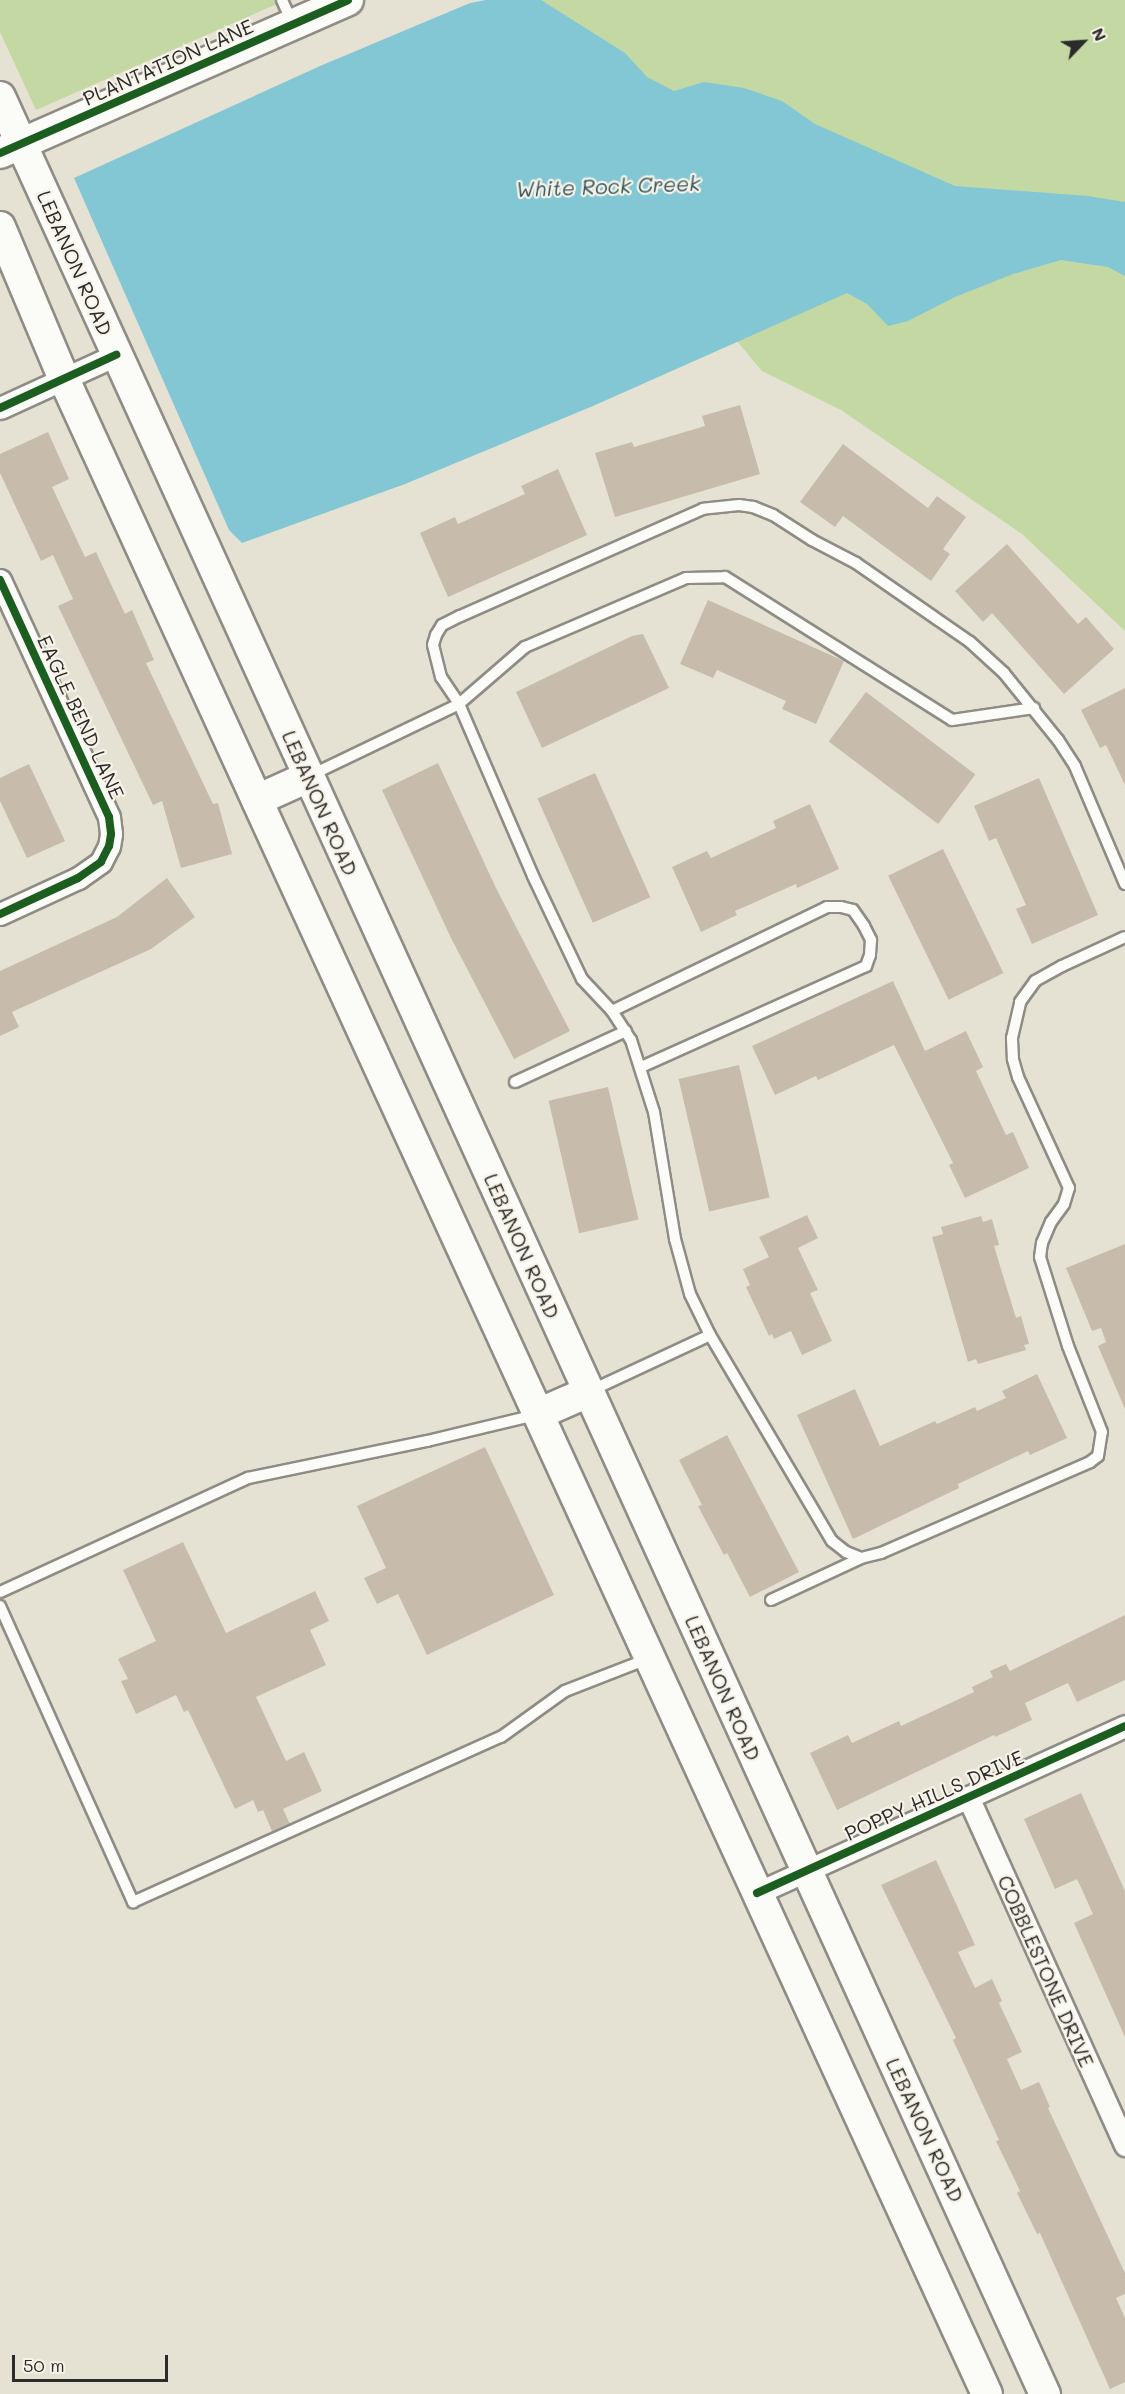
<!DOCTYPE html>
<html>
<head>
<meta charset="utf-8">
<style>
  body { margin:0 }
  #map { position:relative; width:1125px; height:2394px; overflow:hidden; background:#e6e2d3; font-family:Mali,sans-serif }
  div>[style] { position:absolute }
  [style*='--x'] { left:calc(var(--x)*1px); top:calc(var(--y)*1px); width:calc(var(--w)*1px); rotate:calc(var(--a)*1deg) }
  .green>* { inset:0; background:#c3d8a3 }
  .water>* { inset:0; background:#83c7d5 }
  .building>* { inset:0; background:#c7bcac; transform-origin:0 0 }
  .roads { filter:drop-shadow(2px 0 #8e8c85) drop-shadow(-2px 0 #8e8c85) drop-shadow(0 2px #8e8c85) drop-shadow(0 -2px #8e8c85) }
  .lane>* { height:10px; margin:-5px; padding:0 5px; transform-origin:5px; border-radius:5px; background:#fbfbf8 }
  .street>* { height:21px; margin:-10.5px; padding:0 10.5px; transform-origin:10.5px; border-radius:10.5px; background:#fbfbf8 }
  .secondary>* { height:30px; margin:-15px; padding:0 15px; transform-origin:15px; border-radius:15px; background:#fbfbf8 }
  .cycleway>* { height:8px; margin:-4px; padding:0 4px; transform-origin:4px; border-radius:4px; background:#1b5e20 }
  span { translate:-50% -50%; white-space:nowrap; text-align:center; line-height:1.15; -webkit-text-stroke:4.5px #f7f3e8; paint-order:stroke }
  .street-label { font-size:20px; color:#2b2b2b }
  .water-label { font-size:21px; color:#38565e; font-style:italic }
  .north { position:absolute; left:1053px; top:12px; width:60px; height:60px; -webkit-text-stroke:4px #f7f3e8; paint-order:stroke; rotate:65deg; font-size:16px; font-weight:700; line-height:24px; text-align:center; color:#2b2b2b }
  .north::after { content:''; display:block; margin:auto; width:21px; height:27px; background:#2b2b2b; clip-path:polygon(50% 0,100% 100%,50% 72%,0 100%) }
  .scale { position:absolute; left:12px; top:2355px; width:156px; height:27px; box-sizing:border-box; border:3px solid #2b2b2b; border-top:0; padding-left:8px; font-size:18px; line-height:21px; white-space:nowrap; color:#2b2b2b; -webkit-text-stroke:4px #f7f3e8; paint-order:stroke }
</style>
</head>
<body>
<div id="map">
  <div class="green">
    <i style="clip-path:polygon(0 0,286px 0,36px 110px,0 32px)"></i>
    <i style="clip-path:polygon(538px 0,1125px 0,1125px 631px,1022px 534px,841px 410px,762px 371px,631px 214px)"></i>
  </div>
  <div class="water">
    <i style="clip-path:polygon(486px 0,541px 0,625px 53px,647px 77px,674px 91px,704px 82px,744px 88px,782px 101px,815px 124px,955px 186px,1088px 196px,1125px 202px,1125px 276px,1108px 267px,1061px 260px,1013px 274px,955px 297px,908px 321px,888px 326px,867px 304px,847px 293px,593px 406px,405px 484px,242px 543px,229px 530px,74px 178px,320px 66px,470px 3px)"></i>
  </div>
  <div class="building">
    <i style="clip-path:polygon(740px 405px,760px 474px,615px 517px,595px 453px,632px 442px,634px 447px,705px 426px,702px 416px)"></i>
    <i style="clip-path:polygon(48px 432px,69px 479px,52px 487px,85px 557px,96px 552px,125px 614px,132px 610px,154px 660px,146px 663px,213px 804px,218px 803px,232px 854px,181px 868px,162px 801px,153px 805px,58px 606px,73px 599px,53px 555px,41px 561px,0 473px,0 454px)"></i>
    <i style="clip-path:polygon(843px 444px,928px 508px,937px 496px,966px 517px,943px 549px,950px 554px,931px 581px,843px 516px,835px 527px,800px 502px)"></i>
    <i style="clip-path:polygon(558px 469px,587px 535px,448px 597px,420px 533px,455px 517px,458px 524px,525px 494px,521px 486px)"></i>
    <i style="clip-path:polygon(1007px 544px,1078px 624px,1086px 617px,1114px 649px,1064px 694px,992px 613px,983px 622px,955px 591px)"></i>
    <i style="clip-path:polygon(708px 600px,844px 661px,816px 724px,782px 709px,786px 701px,717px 670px,713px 678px,680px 664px)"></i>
    <i style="clip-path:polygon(643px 634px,669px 688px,542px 748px,516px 692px,632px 636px)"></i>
    <i style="clip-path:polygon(1125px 688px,1125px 785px,1106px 745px,1100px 748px,1081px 710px)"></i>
    <i style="left:866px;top:692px;width:137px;height:62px;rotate:37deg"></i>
    <i style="clip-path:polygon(438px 763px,496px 888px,570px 1031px,514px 1059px,451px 938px,382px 790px)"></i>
    <i style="clip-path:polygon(29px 764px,65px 841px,27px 858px,0 801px,0 778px)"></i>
    <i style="left:595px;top:773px;width:136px;height:63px;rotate:66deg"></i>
    <i style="clip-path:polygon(1039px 778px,1098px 915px,1032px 944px,1016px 909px,1026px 905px,996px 838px,989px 841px,974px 806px)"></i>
    <i style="clip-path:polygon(810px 804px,839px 869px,797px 888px,796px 884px,735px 911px,737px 915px,701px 932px,672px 867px,707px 851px,711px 858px,776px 828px,773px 821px)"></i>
    <i style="left:943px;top:849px;width:138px;height:61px;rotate:64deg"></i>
    <i style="clip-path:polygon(167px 878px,195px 917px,151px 949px,12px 1012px,19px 1027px,0 1036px,0 971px,117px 917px)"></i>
    <i style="clip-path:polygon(893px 981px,925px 1051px,966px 1031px,983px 1067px,976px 1071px,1006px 1135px,1013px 1132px,1029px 1168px,965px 1198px,949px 1165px,953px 1163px,894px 1045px,818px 1080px,816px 1076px,775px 1095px,752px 1046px)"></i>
    <i style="left:739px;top:1065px;width:136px;height:62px;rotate:77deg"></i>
    <i style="left:608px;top:1087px;width:136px;height:61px;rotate:77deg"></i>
    <i style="clip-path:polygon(807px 1215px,818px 1238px,798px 1248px,818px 1290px,810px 1293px,832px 1341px,802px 1355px,791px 1331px,774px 1339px,772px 1334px,769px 1336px,746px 1287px,750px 1285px,743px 1269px,769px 1257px,759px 1237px)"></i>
    <i style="clip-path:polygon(981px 1216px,983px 1222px,992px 1219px,999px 1245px,994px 1246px,1016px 1318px,1021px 1316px,1029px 1344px,1024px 1345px,1026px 1350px,978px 1364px,976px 1359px,968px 1362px,932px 1237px,943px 1234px,941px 1227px)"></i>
    <i style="clip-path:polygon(1125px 1244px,1125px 1409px,1098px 1346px,1106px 1342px,1101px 1328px,1092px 1331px,1066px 1268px)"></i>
    <i style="clip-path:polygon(1037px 1374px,1067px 1438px,1030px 1455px,1028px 1451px,958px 1484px,959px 1488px,853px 1539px,797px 1415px,855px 1389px,880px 1446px,935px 1421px,937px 1424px,975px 1407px,977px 1411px,1006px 1398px,1002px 1391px)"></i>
    <i style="clip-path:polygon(727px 1435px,799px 1572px,750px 1597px,727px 1553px,724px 1555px,709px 1527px,698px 1506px,702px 1505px,679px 1460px)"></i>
    <i style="clip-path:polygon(485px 1447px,554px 1595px,427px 1655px,398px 1594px,377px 1604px,364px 1578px,386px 1568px,357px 1506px)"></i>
    <i style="clip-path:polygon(183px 1542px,226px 1633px,315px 1591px,329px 1621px,310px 1630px,326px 1665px,256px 1697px,286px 1761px,304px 1752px,322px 1791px,283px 1809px,290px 1824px,272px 1831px,263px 1810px,258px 1812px,253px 1800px,235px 1809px,188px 1710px,184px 1712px,176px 1695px,136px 1714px,121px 1681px,128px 1679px,118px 1659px,156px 1641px,123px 1570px)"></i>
    <i style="clip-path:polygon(1125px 1615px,1125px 1680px,1077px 1702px,1068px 1683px,1025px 1703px,1032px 1720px,995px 1737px,994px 1735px,837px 1810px,810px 1753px,848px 1735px,852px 1743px,899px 1721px,901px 1726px,974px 1692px,972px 1687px,993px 1677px,990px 1671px,1006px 1664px,1010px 1671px)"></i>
    <i style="clip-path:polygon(1081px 1793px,1125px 1891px,1125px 2037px,1074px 1923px,1093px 1914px,1077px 1879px,1055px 1889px,1024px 1819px)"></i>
    <i style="clip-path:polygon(936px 1860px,975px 1945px,958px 1952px,975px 1988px,992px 1979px,1002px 2001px,999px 2003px,1022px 2052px,1007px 2059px,1021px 2090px,1039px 2082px,1050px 2107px,1048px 2108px,1125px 2273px,1125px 2294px,1116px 2298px,1125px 2318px,1125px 2382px,1110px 2389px,1040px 2233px,1037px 2234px,1017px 2193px,1020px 2191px,996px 2141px,999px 2140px,953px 2040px,956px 2038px,881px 1885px)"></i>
  </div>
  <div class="roads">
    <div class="lane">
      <i style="--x:282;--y:0;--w:24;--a:66"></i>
      <i style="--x:311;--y:775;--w:164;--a:-25.6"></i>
      <i style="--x:459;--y:704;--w:87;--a:-40.8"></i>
      <i style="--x:525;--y:647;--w:175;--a:-23.2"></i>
      <i style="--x:686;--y:578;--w:39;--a:-1"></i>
      <i style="--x:725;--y:577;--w:268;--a:32.2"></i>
      <i style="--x:952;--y:720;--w:83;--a:-8.3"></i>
      <i style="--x:1125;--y:884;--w:128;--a:-113"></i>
      <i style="--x:1075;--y:766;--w:31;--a:-123"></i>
      <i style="--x:1058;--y:740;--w:86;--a:-128.9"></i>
      <i style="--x:1004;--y:673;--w:46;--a:-137.6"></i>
      <i style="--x:970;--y:642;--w:139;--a:-145.3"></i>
      <i style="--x:856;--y:563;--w:50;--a:-152.4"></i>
      <i style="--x:812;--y:540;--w:46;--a:-147.3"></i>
      <i style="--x:773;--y:515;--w:22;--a:-158"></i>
      <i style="--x:753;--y:507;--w:14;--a:-172"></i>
      <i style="--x:739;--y:505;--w:36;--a:174"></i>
      <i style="--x:703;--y:509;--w:266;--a:156.2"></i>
      <i style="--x:460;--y:616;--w:20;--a:153"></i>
      <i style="--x:442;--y:625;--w:12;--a:121"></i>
      <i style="--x:436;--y:635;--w:10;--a:107"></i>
      <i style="--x:433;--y:645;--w:33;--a:76"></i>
      <i style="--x:441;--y:677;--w:32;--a:56"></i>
      <i style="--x:459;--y:704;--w:187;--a:66.7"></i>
      <i style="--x:533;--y:876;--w:114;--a:64.6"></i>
      <i style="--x:582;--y:979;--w:44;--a:46.8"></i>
      <i style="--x:612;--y:1011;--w:35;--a:57"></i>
      <i style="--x:631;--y:1040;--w:76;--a:72.3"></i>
      <i style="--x:654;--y:1112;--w:129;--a:80.6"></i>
      <i style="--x:675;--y:1239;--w:57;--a:74.7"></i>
      <i style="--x:690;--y:1294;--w:46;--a:64"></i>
      <i style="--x:710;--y:1335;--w:239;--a:59.4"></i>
      <i style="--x:832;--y:1541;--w:18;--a:38"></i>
      <i style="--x:846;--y:1552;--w:16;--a:22"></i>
      <i style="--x:861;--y:1558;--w:21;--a:-14"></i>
      <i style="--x:881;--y:1553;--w:228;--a:-23.5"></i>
      <i style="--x:1090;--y:1462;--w:10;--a:-37"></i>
      <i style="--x:1098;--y:1456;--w:24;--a:-81"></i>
      <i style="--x:1102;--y:1432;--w:92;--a:-111.6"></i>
      <i style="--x:1068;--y:1346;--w:93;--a:-107.5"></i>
      <i style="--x:1040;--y:1257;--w:14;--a:-82"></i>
      <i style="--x:1042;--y:1243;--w:23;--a:-67"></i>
      <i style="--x:1051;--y:1222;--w:22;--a:-54"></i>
      <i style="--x:1064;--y:1204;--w:17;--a:-73"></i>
      <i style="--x:1069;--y:1188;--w:122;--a:-114.7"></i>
      <i style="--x:1018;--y:1077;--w:19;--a:-106"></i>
      <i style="--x:1013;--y:1059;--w:21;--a:-93"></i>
      <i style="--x:1012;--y:1038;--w:37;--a:-77"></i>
      <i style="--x:1020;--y:1002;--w:26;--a:-54"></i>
      <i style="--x:1035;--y:981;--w:31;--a:-29"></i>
      <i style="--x:1062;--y:966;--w:69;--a:-24.7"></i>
      <i style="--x:612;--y:1011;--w:239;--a:-25.8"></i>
      <i style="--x:827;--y:907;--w:14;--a:0"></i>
      <i style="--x:841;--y:907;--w:12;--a:14"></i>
      <i style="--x:853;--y:910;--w:19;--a:55"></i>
      <i style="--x:864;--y:926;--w:16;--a:63"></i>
      <i style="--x:871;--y:940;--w:15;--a:94"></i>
      <i style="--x:870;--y:955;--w:12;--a:110"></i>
      <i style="--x:866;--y:966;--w:247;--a:155.8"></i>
      <i style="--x:515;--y:1082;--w:122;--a:-24.7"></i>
      <i style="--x:590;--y:1391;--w:132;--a:-25"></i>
      <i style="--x:0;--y:1592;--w:273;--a:-24.7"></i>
      <i style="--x:248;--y:1478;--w:183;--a:-11.7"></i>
      <i style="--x:427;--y:1441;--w:111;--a:-13.5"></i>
      <i style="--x:771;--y:1600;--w:99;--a:-25"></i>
      <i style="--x:0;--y:1606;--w:325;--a:65.8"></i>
      <i style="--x:133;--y:1902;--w:403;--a:-24.2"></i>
      <i style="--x:501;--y:1737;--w:79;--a:-35.7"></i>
      <i style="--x:565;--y:1691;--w:88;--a:-21.3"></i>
    </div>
    <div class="street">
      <i style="--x:0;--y:408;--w:128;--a:-24.6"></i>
      <i style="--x:0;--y:580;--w:261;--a:65.3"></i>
      <i style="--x:109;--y:817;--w:17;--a:83"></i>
      <i style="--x:111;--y:834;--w:12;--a:99"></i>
      <i style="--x:109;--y:846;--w:18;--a:117"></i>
      <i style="--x:101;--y:862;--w:28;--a:145"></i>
      <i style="--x:78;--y:878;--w:86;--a:155.2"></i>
      <i style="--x:968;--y:1797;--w:382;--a:65.7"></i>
      <i style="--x:757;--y:1893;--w:404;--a:-24.4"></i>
    </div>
    <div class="secondary">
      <i style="--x:0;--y:97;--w:2524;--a:65.54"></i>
      <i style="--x:0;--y:153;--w:380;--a:-23.7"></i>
      <i style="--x:0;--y:227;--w:165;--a:67.2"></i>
      <i style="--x:64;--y:379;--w:2216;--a:65.39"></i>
      <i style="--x:257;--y:800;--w:56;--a:-24.3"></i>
      <i style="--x:538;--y:1414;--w:55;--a:-23.7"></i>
    </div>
  </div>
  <div class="cycleway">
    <i style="--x:0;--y:153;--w:380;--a:-23.7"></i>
    <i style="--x:0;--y:408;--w:128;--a:-24.6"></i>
    <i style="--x:0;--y:580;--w:261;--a:65.3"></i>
    <i style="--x:109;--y:817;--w:17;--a:83"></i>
    <i style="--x:111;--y:834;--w:12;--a:99"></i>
    <i style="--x:109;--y:846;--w:18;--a:117"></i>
    <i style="--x:101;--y:862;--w:28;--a:145"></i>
    <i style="--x:78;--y:878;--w:86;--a:155.2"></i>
    <i style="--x:757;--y:1893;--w:404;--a:-24.4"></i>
  </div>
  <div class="street-label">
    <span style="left:168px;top:62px;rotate:-24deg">PLANTATION LANE</span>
    <span style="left:75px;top:263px;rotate:66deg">LEBANON ROAD</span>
    <span style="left:81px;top:717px;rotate:65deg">EAGLE BEND LANE</span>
    <span style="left:320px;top:803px;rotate:66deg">LEBANON ROAD</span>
    <span style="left:522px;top:1246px;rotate:66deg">LEBANON ROAD</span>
    <span style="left:723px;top:1688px;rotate:66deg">LEBANON ROAD</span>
    <span style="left:934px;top:1795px;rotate:-24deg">POPPY HILLS DRIVE</span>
    <span style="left:1046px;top:1971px;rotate:66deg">COBBLESTONE DRIVE</span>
    <span style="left:925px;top:2130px;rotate:65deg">LEBANON ROAD</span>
  </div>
  <div class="water-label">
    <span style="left:608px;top:186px;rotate:-2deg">White Rock Creek</span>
  </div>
  <div class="north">N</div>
  <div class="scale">50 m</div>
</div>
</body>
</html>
